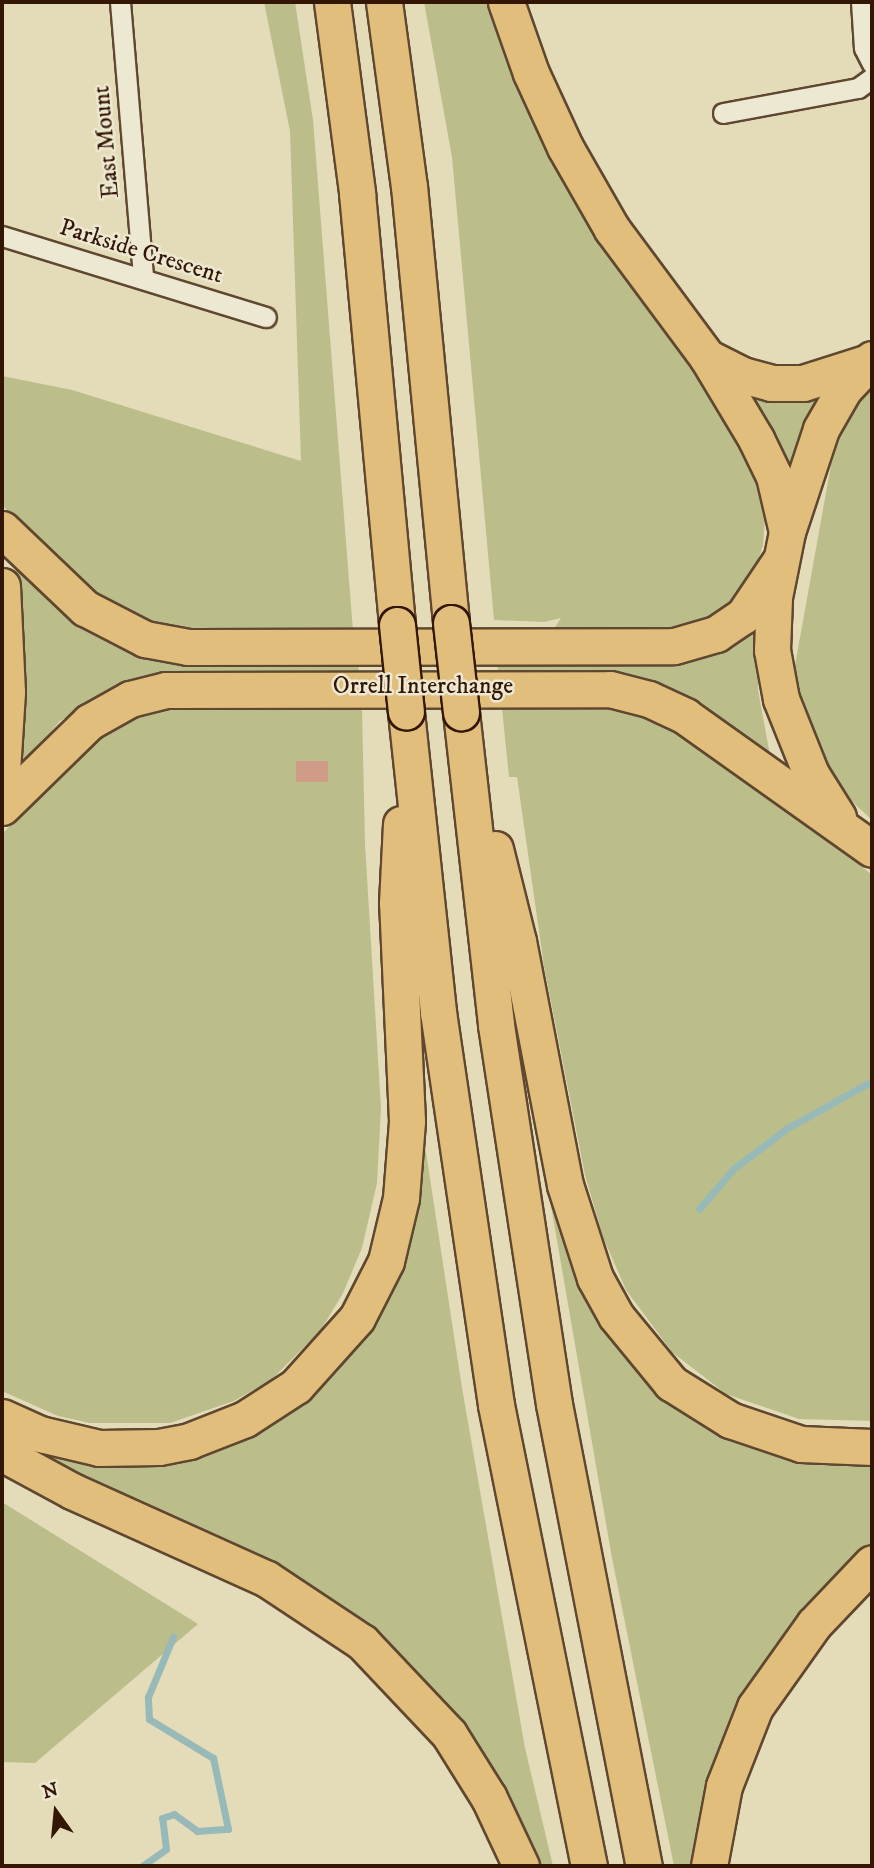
<!DOCTYPE html>
<html>
<head>
<meta charset="utf-8">
<style>
  body { margin:0 }
  #map { position:relative; width:874px; height:1868px; overflow:hidden; background:#e4dbb9; font-family:"IM FELL DW Pica",serif }
  div>[style] { position:absolute }
  [style*='--x'] { left:calc(var(--x)*1px); top:calc(var(--y)*1px); width:calc(var(--w)*1px); rotate:calc(var(--a)*1deg) }
  .green>* { inset:0; background:#bbbe8a }
  .stream>* { height:7px; margin:-3.5px; padding:0 3.5px; transform-origin:3.5px; border-radius:3.5px; background:#97b9b7 }
  .building>* { inset:0; background:#d09c87; transform-origin:0 0 }
  .roads { filter:drop-shadow(2px 0 #5f4730) drop-shadow(-2px 0 #5f4730) drop-shadow(0 2px #5f4730) drop-shadow(0 -2px #5f4730) }
  .street>* { height:19px; margin:-9.5px; padding:0 9.5px; transform-origin:9.5px; border-radius:9.5px; background:#ede8d2 }
  .highway>* { height:35px; margin:-17.5px; padding:0 17.5px; transform-origin:17.5px; border-radius:17.5px; background:#e2be7c }
  .bridges { filter:drop-shadow(2px 0 #331603) drop-shadow(-2px 0 #331603) drop-shadow(0 2px #331603) drop-shadow(0 -2px #331603) }
  .highway-bridge>* { height:35px; margin:-17.5px; padding:0 17.5px; transform-origin:17.5px; border-radius:17.5px; background:#e2be7c }
  span { translate:-50% -50%; white-space:nowrap; text-align:center; line-height:1.15; -webkit-text-stroke:5px #ede8d2; paint-order:stroke }
  .street-label { font-size:24px; color:#331603 }
  .frame { position:absolute; inset:0; border:4px solid #331603; pointer-events:none }
  .north { position:absolute; left:21px; top:1777px; width:70px; height:70px; -webkit-text-stroke:5px #ede8d2; paint-order:stroke; rotate:345deg; font-size:19px; font-weight:700; line-height:28px; text-align:center; color:#331603 }
  .north::after { content:''; display:block; margin:auto; width:24px; height:32px; background:#331603; clip-path:polygon(50% 0,100% 100%,50% 72%,0 100%) }
</style>
</head>
<body>
<div id="map">
  <div class="green">
    <i style="clip-path:polygon(264px 2px,295px 2px,313px 120px,353px 631px,188px 631px,156px 623px,121px 610px,87px 590px,2px 505px,2px 376px,72px 390px,301px 461px,290px 131px)"></i>
    <i style="clip-path:polygon(424px 2px,496px 2px,654px 307px,746px 443px,766px 506px,763px 545px,752px 579px,721px 611px,689px 626px,612px 630px,552px 632px,561px 618px,544px 622px,494px 620px,452px 157px)"></i>
    <i style="clip-path:polygon(872px 384px,872px 820px,830px 781px,799px 709px,794px 671px,831px 465px,845px 421px)"></i>
    <i style="clip-path:polygon(740px 386px,825px 390px,789px 492px,773px 434px)"></i>
    <i style="clip-path:polygon(15px 567px,71px 620px,140px 653px,358px 661px,359px 673px,120px 687px,60px 721px,15px 774px,19px 616px)"></i>
    <i style="clip-path:polygon(760px 621px,758px 690px,770px 755px,692px 699px,646px 680px,597px 671px,498px 672px,497px 662px)"></i>
    <i style="clip-path:polygon(501px 699px,609px 703px,642px 710px,723px 751px,872px 875px,872px 1421px,799px 1419px,726px 1394px,672px 1352px,626px 1290px,603px 1237px,585px 1175px,544px 966px,517px 777px,509px 777px)"></i>
    <i style="clip-path:polygon(192px 704px,362px 707px,365px 844px,381px 1108px,377px 1183px,362px 1248px,343px 1293px,321px 1330px,272px 1379px,234px 1401px,170px 1423px,90px 1423px,58px 1416px,2px 1391px,2px 834px,95px 739px,124px 720px)"></i>
    <i style="clip-path:polygon(420px 1113px,462px 1388px,525px 1748px,553px 1866px,536px 1866px,511px 1801px,460px 1719px,366px 1625px,293px 1576px,78px 1477px,2px 1436px,210px 1451px,291px 1412px,343px 1364px,366px 1333px)"></i>
    <i style="clip-path:polygon(546px 1177px,613px 1340px,661px 1395px,724px 1438px,765px 1453px,832px 1464px,872px 1462px,872px 1542px,808px 1606px,746px 1693px,694px 1866px,674px 1866px,612px 1558px)"></i>
    <i style="clip-path:polygon(2px 1502px,198px 1624px,35px 1763px,2px 1762px)"></i>
  </div>
  <div class="stream">
    <i style="--x:699;--y:1209;--w:52;--a:-49.6"></i>
    <i style="--x:733;--y:1169;--w:66;--a:-37"></i>
    <i style="--x:786;--y:1129;--w:98;--a:-29.2"></i>
    <i style="--x:142;--y:1866;--w:29;--a:-35"></i>
    <i style="--x:166;--y:1849;--w:31;--a:-97"></i>
    <i style="--x:162;--y:1818;--w:13;--a:-18"></i>
    <i style="--x:174;--y:1814;--w:29;--a:36"></i>
    <i style="--x:197;--y:1831;--w:31;--a:-4"></i>
    <i style="--x:228;--y:1829;--w:73;--a:-101.9"></i>
    <i style="--x:213;--y:1758;--w:75;--a:-148.6"></i>
    <i style="--x:149;--y:1719;--w:22;--a:-93"></i>
    <i style="--x:148;--y:1697;--w:65;--a:-67.4"></i>
  </div>
  <div class="building">
    <i style="left:296px;top:761px;width:32px;height:21px"></i>
  </div>
  <div class="roads">
    <div class="street">
      <i style="--x:120;--y:2;--w:276;--a:85.2"></i>
      <i style="--x:861;--y:2;--w:46;--a:86.3"></i>
      <i style="--x:864;--y:48;--w:18;--a:63"></i>
      <i style="--x:723;--y:113;--w:137;--a:-10.5"></i>
      <i style="--x:858;--y:88;--w:17;--a:-36"></i>
      <i style="--x:2;--y:236;--w:276;--a:17.1"></i>
    </div>
    <div class="highway">
      <i style="--x:332;--y:2;--w:193;--a:82.5"></i>
      <i style="--x:357;--y:193;--w:434;--a:84.7"></i>
      <i style="--x:384;--y:2;--w:186;--a:82.3"></i>
      <i style="--x:409;--y:186;--w:439;--a:84.5"></i>
      <i style="--x:506;--y:2;--w:75;--a:70.6"></i>
      <i style="--x:531;--y:73;--w:81;--a:65.3"></i>
      <i style="--x:565;--y:147;--w:95;--a:60.2"></i>
      <i style="--x:612;--y:229;--w:159;--a:53.4"></i>
      <i style="--x:707;--y:357;--w:96;--a:59.1"></i>
      <i style="--x:756;--y:439;--w:41;--a:64.1"></i>
      <i style="--x:774;--y:476;--w:57;--a:76.9"></i>
      <i style="--x:707;--y:357;--w:39;--a:27"></i>
      <i style="--x:742;--y:375;--w:30;--a:15"></i>
      <i style="--x:771;--y:383;--w:32;--a:0"></i>
      <i style="--x:803;--y:383;--w:66;--a:-17.6"></i>
      <i style="--x:2;--y:529;--w:115;--a:43.6"></i>
      <i style="--x:85;--y:608;--w:68;--a:27.3"></i>
      <i style="--x:145;--y:639;--w:44;--a:10.5"></i>
      <i style="--x:188;--y:647;--w:486;--a:-0.1"></i>
      <i style="--x:674;--y:646;--w:44;--a:-15.9"></i>
      <i style="--x:716;--y:634;--w:32;--a:-34"></i>
      <i style="--x:743;--y:616;--w:66;--a:-56.1"></i>
      <i style="--x:2;--y:586;--w:106;--a:87.3"></i>
      <i style="--x:7;--y:692;--w:79;--a:93.6"></i>
      <i style="--x:406;--y:712;--w:302;--a:83.9"></i>
      <i style="--x:438;--y:1012;--w:397;--a:81.6"></i>
      <i style="--x:496;--y:1405;--w:470;--a:78.6"></i>
      <i style="--x:461;--y:712;--w:315;--a:83.6"></i>
      <i style="--x:496;--y:1025;--w:383;--a:81.3"></i>
      <i style="--x:554;--y:1404;--w:471;--a:79"></i>
      <i style="--x:2;--y:807;--w:122;--a:-44.3"></i>
      <i style="--x:89;--y:722;--w:47;--a:-29.3"></i>
      <i style="--x:130;--y:699;--w:37;--a:-14"></i>
      <i style="--x:166;--y:690;--w:444;--a:-0.1"></i>
      <i style="--x:610;--y:689;--w:40;--a:14.4"></i>
      <i style="--x:649;--y:699;--w:40;--a:25"></i>
      <i style="--x:685;--y:716;--w:229;--a:35.4"></i>
      <i style="--x:838;--y:817;--w:51;--a:-122.1"></i>
      <i style="--x:811;--y:774;--w:81;--a:-111.8"></i>
      <i style="--x:781;--y:699;--w:50;--a:-100.4"></i>
      <i style="--x:772;--y:650;--w:53;--a:-87.8"></i>
      <i style="--x:774;--y:597;--w:66;--a:-78.7"></i>
      <i style="--x:787;--y:532;--w:108;--a:-71.7"></i>
      <i style="--x:821;--y:429;--w:46;--a:-60.1"></i>
      <i style="--x:844;--y:389;--w:41;--a:-47"></i>
      <i style="--x:495;--y:849;--w:95;--a:76"></i>
      <i style="--x:518;--y:941;--w:248;--a:79.1"></i>
      <i style="--x:565;--y:1185;--w:98;--a:72.1"></i>
      <i style="--x:595;--y:1278;--w:43;--a:61.1"></i>
      <i style="--x:616;--y:1316;--w:87;--a:50.6"></i>
      <i style="--x:671;--y:1383;--w:70;--a:32.1"></i>
      <i style="--x:730;--y:1420;--w:75;--a:18.7"></i>
      <i style="--x:801;--y:1444;--w:71;--a:2.4"></i>
      <i style="--x:2;--y:1417;--w:42;--a:24.1"></i>
      <i style="--x:40;--y:1434;--w:61;--a:13.3"></i>
      <i style="--x:99;--y:1448;--w:60;--a:-1"></i>
      <i style="--x:159;--y:1447;--w:31;--a:-11"></i>
      <i style="--x:189;--y:1441;--w:60;--a:-21.4"></i>
      <i style="--x:245;--y:1419;--w:61;--a:-32.9"></i>
      <i style="--x:296;--y:1386;--w:91;--a:-48.1"></i>
      <i style="--x:357;--y:1318;--w:64;--a:-63"></i>
      <i style="--x:386;--y:1261;--w:65;--a:-76.6"></i>
      <i style="--x:401;--y:1198;--w:77;--a:-85.5"></i>
      <i style="--x:407;--y:1121;--w:218;--a:-92.6"></i>
      <i style="--x:397;--y:903;--w:79;--a:-87.1"></i>
      <i style="--x:2;--y:1453;--w:80;--a:28.5"></i>
      <i style="--x:72;--y:1491;--w:214;--a:24.3"></i>
      <i style="--x:267;--y:1579;--w:114;--a:33.6"></i>
      <i style="--x:362;--y:1642;--w:127;--a:46.6"></i>
      <i style="--x:449;--y:1734;--w:75;--a:58"></i>
      <i style="--x:489;--y:1798;--w:75;--a:64.8"></i>
      <i style="--x:709;--y:1866;--w:81;--a:-79.4"></i>
      <i style="--x:724;--y:1786;--w:85;--a:-68.6"></i>
      <i style="--x:755;--y:1707;--w:102;--a:-54.6"></i>
      <i style="--x:814;--y:1624;--w:84;--a:-46.4"></i>
    </div>
  </div>
  <div class="bridges">
    <div class="highway-bridge">
      <i style="--x:451;--y:623;--w:90;--a:83.6"></i>
      <i style="--x:397;--y:625;--w:87;--a:84.1"></i>
    </div>
  </div>
  <div class="street-label">
    <span style="left:107px;top:142px;rotate:-95deg">East Mount</span>
    <span style="left:141px;top:252px;rotate:17deg">Parkside Crescent</span>
    <span style="left:423px;top:687px">Orrell Interchange</span>
  </div>
  <div class="frame"></div>
  <div class="north">N</div>
</div>
</body>
</html>
